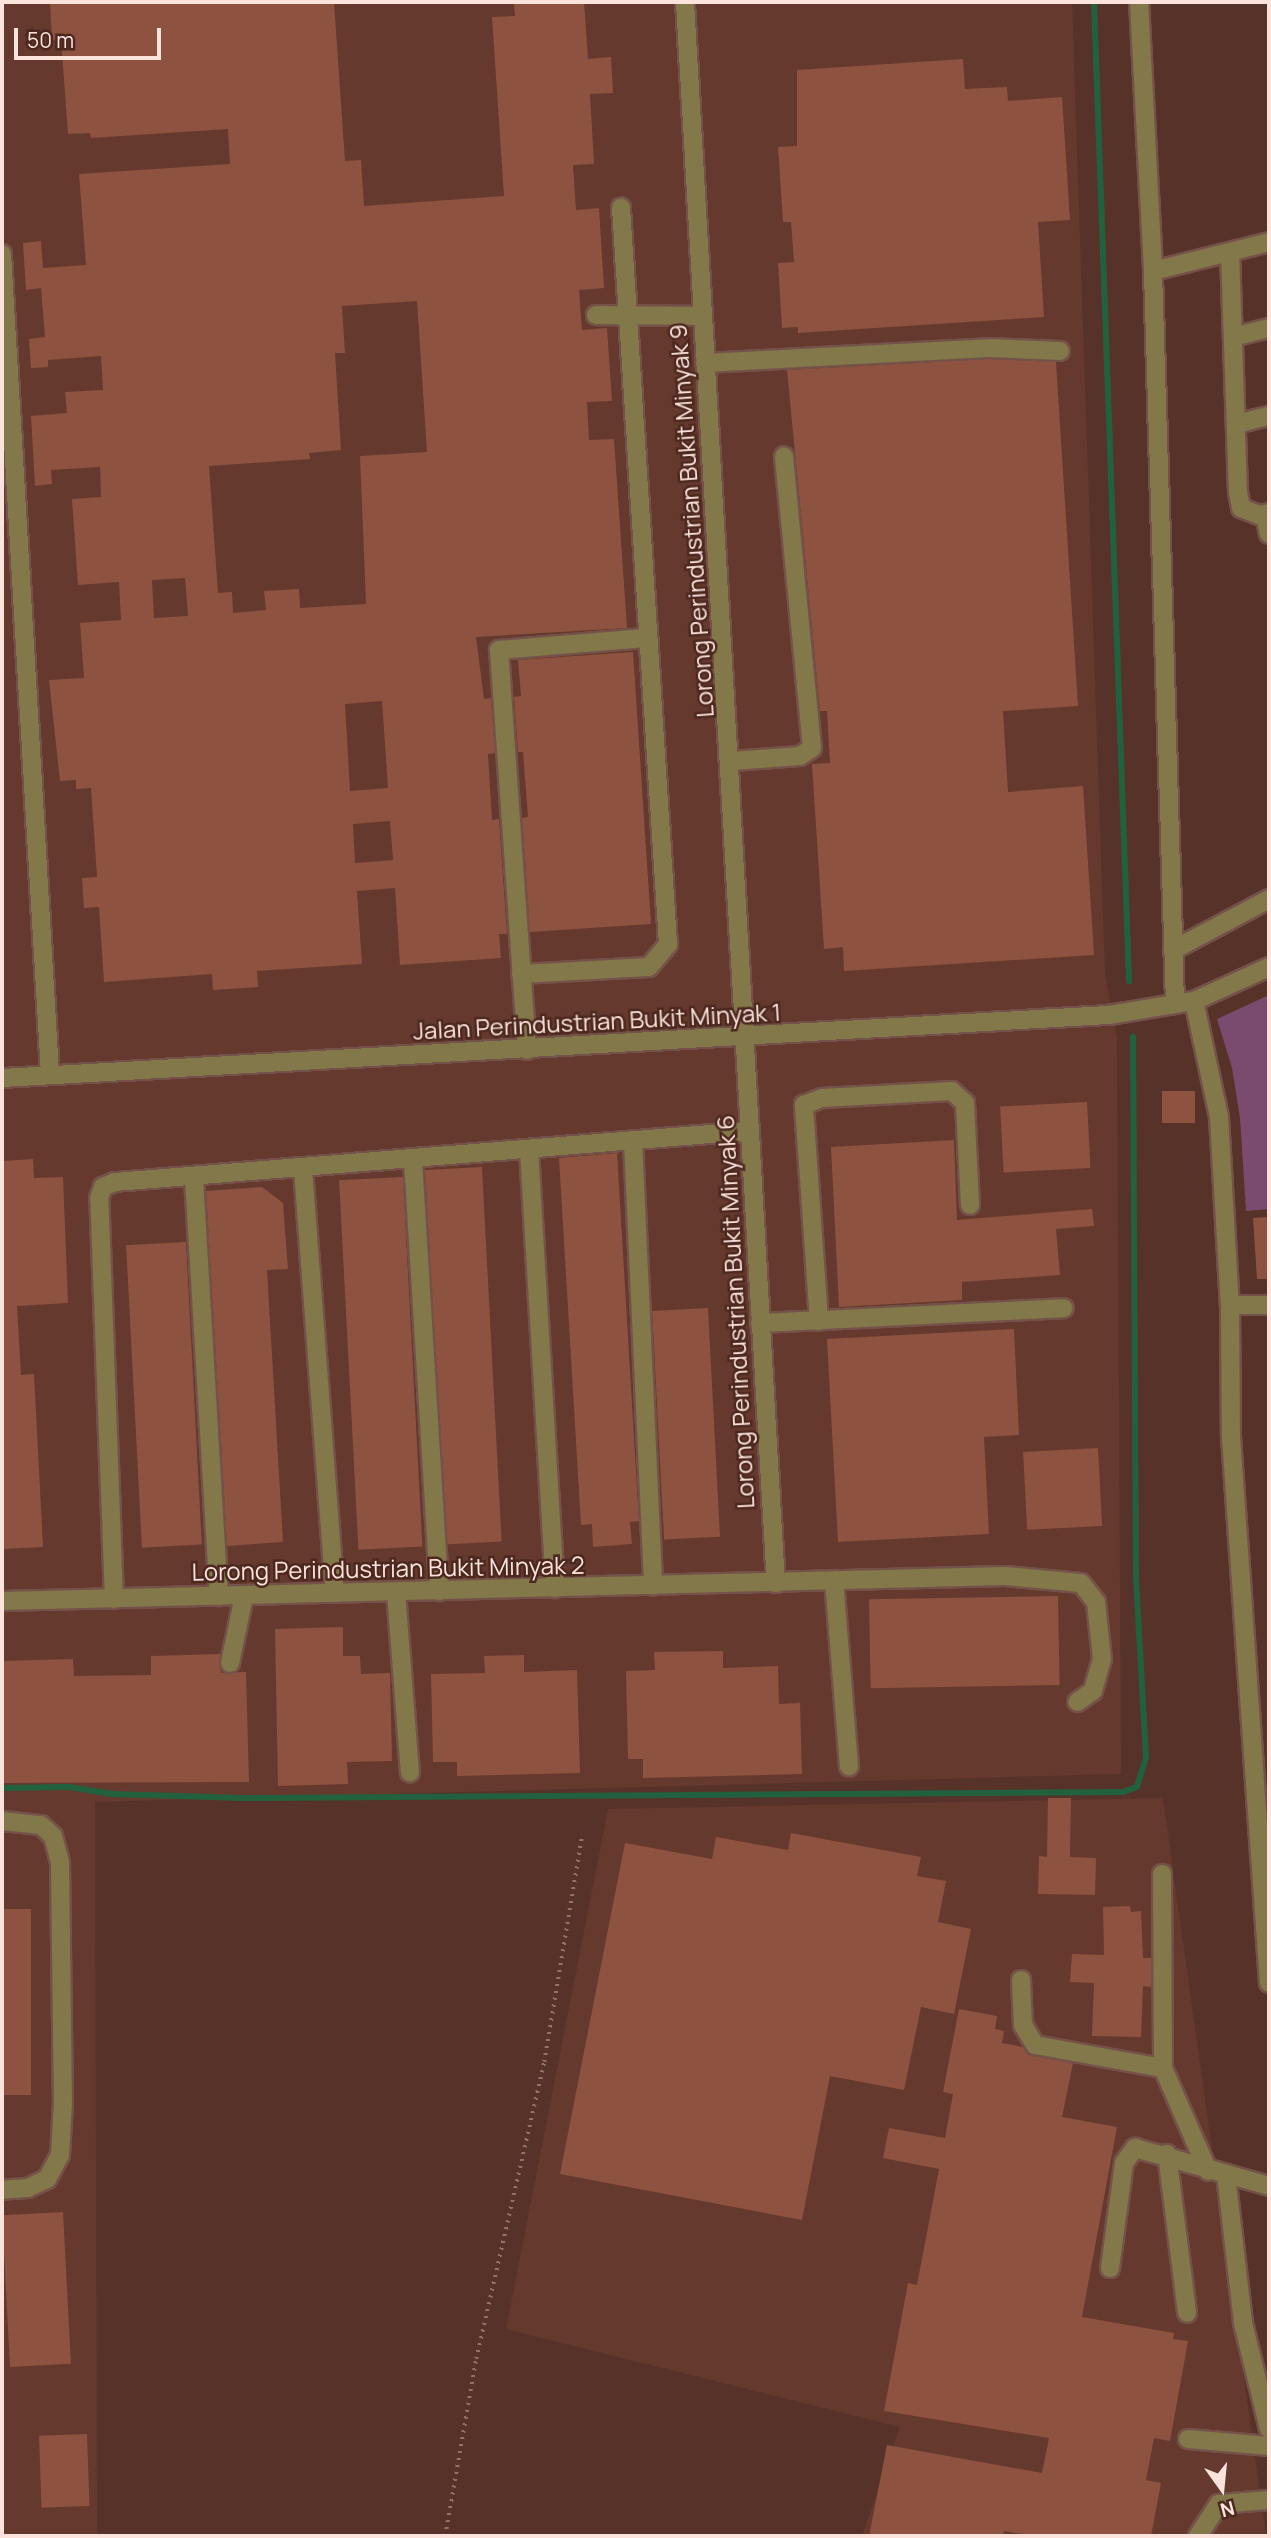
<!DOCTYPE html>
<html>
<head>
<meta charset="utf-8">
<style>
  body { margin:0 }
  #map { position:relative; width:1271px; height:2538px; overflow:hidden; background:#573228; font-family:Manrope,sans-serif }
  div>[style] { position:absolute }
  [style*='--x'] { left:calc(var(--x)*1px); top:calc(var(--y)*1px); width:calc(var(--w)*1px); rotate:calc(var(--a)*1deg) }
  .built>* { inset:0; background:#65392d }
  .green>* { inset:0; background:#7b4a6f }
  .stream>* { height:6px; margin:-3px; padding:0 3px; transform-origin:3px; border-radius:3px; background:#22613e }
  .building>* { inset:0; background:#8e5241; transform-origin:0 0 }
  .path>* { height:3.5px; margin-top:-1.75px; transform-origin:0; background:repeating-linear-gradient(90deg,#927269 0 2px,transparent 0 7px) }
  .roads { filter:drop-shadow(2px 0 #755249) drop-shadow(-2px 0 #755249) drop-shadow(0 2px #755249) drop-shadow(0 -2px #755249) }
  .minor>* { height:18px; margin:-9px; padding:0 9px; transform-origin:9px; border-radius:9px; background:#83784a }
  span { translate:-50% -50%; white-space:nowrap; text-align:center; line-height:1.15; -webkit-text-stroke:5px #4c281e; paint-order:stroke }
  .street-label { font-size:24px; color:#fce4dd }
  .frame { position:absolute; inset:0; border:4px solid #fce4dd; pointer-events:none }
  .north { position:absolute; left:1187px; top:2454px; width:70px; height:70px; -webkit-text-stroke:5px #4c281e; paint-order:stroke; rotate:165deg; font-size:19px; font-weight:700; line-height:28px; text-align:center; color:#fce4dd }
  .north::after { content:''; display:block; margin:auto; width:24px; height:32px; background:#fce4dd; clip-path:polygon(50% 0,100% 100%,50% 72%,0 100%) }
  .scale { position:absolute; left:14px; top:28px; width:147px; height:32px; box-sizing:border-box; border:4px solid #fce4dd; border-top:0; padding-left:9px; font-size:21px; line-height:24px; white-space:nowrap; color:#fce4dd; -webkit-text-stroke:5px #4c281e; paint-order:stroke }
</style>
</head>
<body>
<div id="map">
  <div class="built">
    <i style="clip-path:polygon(2px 2px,1072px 2px,1105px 974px,1117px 1039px,1121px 1774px,95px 1802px,97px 2536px,2px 2536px)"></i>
    <i style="clip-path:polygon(1163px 1798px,1266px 2536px,862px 2536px,900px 2427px,506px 2329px,608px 1809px)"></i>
  </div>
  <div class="green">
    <i style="clip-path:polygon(1269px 995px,1269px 1209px,1246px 1211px,1240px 1118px,1232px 1068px,1217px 1019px)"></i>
  </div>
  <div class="stream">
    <i style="--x:1094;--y:2;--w:980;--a:87.95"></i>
    <i style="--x:2;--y:1788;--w:67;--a:-0.9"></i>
    <i style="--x:69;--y:1787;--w:44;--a:9.2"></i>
    <i style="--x:112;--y:1794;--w:131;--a:1.7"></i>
    <i style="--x:243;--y:1798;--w:880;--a:-0.39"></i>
    <i style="--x:1123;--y:1792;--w:15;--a:-20"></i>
    <i style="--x:1137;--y:1787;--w:31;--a:-73"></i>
    <i style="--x:1146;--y:1757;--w:179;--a:-93.2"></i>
    <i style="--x:1136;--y:1578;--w:541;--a:-90.32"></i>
  </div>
  <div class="building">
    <i style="clip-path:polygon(evenodd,50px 2px,334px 2px,345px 161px,361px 160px,364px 206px,504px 196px,492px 17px,515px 16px,514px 2px,584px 2px,588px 59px,611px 57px,613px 93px,590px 94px,594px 164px,573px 165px,576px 210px,599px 208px,604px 288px,579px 290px,582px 330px,607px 328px,612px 401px,587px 402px,589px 440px,614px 439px,627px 628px,476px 637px,484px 699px,491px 698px,495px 753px,488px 754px,492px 820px,499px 819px,507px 934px,499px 934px,501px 958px,400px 965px,395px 888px,357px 891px,362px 964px,257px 971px,258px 987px,213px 990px,212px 974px,104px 982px,99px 907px,84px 908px,82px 878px,97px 877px,91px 788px,76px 789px,76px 780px,60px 781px,49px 680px,84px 678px,80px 623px,121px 620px,119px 582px,78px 585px,72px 499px,101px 497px,100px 467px,51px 470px,52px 484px,35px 486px,31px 416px,67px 413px,65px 392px,103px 390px,101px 356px,48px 360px,48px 367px,31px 368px,29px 339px,45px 337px,41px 288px,26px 290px,23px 243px,41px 241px,43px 268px,86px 265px,79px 174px,230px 164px,228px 129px,91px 138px,90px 133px,68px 134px,61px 39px,52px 40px,50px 2px,417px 301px,427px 452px,360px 456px,366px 604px,300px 608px,299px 589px,264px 591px,266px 610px,233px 613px,232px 592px,218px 593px,209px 466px,310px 459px,309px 453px,341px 450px,335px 353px,345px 353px,342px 306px,417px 301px,50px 2px,185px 578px,188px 616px,154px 618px,152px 580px,185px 578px,50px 2px,382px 701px,388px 788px,350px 791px,345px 704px,382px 701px,50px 2px,390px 821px,393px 860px,355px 863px,353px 824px,390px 821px)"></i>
    <i style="clip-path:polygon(963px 59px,965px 89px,1007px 87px,1008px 101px,1062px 97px,1070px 220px,1038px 222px,1044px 317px,798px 333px,798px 327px,782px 328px,778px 263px,794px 262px,791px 222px,783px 222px,778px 147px,797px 146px,797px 70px)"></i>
    <i style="clip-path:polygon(989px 359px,1056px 362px,1078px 706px,1003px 711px,1008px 792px,1083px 786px,1094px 955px,844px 971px,843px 947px,824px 949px,812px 764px,830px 763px,827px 711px,820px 711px,787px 370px)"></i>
    <i style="clip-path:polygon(633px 652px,651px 924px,530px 932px,522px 818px,528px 817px,523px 752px,518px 752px,514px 697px,521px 696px,518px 660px)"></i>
    <i style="left:1195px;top:1091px;width:32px;height:33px;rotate:90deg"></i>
    <i style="left:1087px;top:1102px;width:66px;height:87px;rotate:87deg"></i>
    <i style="clip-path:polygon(954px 1140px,957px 1220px,1092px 1209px,1094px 1226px,1056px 1229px,1060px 1275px,962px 1282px,962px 1300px,839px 1307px,831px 1147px)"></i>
    <i style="clip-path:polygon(617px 1153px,639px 1521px,630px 1522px,632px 1544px,593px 1547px,592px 1524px,581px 1525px,559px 1158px)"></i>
    <i style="clip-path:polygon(33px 1159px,34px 1178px,63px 1177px,68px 1303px,17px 1306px,21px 1375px,34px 1374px,43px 1547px,2px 1549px,2px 1161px)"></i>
    <i style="left:482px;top:1167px;width:375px;height:57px;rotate:87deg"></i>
    <i style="left:403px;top:1177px;width:370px;height:64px;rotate:87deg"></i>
    <i style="clip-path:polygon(262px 1187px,283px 1203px,288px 1269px,267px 1270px,283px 1542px,227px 1546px,206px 1191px)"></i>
    <i style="clip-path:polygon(1269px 1217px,1269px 1279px,1257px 1279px,1253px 1218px)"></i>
    <i style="left:186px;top:1242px;width:303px;height:60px;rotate:87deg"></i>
    <i style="left:708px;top:1308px;width:229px;height:56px;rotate:87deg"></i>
    <i style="clip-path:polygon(1014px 1329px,1019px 1435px,984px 1437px,989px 1534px,838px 1542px,827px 1339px)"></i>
    <i style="left:1098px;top:1448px;width:78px;height:75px;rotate:87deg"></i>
    <i style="left:1058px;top:1596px;width:89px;height:189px;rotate:89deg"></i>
    <i style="clip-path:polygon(343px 1627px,343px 1656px,360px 1656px,361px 1674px,390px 1673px,392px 1761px,347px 1762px,348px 1784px,278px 1786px,275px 1629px)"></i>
    <i style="clip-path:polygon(723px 1651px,723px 1668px,778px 1666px,779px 1704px,800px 1703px,802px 1774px,643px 1778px,643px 1759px,628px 1759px,626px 1671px,655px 1670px,654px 1652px)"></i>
    <i style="clip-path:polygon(220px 1654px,221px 1673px,246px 1672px,249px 1782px,2px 1783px,2px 1661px,73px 1659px,74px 1676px,151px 1675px,151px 1656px)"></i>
    <i style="clip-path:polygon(524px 1655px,524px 1672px,577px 1670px,580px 1773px,457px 1776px,457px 1762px,433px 1762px,431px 1674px,485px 1673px,484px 1656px)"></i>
    <i style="clip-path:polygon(1048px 1798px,1071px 1798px,1070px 1857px,1096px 1858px,1095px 1895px,1038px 1894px,1039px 1856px,1047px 1857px)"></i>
    <i style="clip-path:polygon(791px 1833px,921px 1857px,917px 1876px,946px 1881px,938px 1922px,971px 1929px,954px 2014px,921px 2007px,904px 2090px,830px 2076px,802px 2220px,560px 2174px,625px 1843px,712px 1859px,716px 1837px,788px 1850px)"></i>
    <i style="clip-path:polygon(1130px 1906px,1131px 1912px,1141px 1911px,1143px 1958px,1151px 1958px,1151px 1987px,1143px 1986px,1141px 2037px,1092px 2036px,1094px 1983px,1070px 1982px,1072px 1954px,1104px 1955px,1103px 1907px)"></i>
    <i style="left:2px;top:1909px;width:29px;height:186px"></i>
    <i style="clip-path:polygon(959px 2009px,997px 2016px,995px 2029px,1004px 2031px,1002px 2043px,1023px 2047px,1032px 2056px,1073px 2063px,1062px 2117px,1117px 2127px,1082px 2317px,1174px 2333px,1173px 2339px,1188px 2341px,1170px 2441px,1154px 2438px,1146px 2480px,1161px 2483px,1151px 2536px,1033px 2536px,1004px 2531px,1003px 2536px,869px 2536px,887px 2445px,1042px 2473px,1049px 2438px,884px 2411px,908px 2283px,917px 2285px,939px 2169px,883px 2158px,889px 2128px,945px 2138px,953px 2094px,943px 2092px)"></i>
    <i style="left:63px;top:2212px;width:152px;height:61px;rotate:87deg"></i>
    <i style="left:87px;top:2434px;width:72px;height:48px;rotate:88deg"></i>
  </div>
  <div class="path">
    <i style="--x:445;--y:2536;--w:180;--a:-80.1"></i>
    <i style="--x:476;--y:2359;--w:305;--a:-77.1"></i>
    <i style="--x:544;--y:2062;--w:231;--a:-80.5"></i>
  </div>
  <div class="roads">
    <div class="minor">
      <i style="--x:685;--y:2;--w:1584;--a:86.71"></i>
      <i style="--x:1139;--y:2;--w:269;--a:87"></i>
      <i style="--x:1153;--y:271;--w:733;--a:88.28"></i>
      <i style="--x:1230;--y:252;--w:240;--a:88.1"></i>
      <i style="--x:1238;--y:492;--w:16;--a:79"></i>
      <i style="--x:1241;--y:508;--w:19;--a:21"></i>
      <i style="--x:1259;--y:515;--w:10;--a:-11"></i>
      <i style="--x:2;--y:254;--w:822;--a:86.65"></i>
      <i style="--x:1153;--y:271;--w:120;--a:-14"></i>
      <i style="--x:596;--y:315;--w:107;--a:0.5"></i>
      <i style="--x:1233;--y:337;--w:37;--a:-14"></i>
      <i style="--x:705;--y:363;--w:284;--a:-3"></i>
      <i style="--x:989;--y:348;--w:71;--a:2.4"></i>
      <i style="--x:1236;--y:424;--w:34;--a:-14"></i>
      <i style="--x:1265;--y:514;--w:20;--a:79"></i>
      <i style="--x:732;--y:761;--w:68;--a:-4.2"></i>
      <i style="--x:800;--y:756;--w:14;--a:-34"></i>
      <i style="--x:812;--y:748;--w:293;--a:-95.5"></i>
      <i style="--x:1173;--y:950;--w:109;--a:-28"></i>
      <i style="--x:521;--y:974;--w:128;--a:-3.1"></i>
      <i style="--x:649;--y:967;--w:30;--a:-50"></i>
      <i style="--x:668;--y:944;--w:738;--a:-93.65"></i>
      <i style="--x:1194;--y:1001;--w:119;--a:77.8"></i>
      <i style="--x:1219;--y:1117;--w:188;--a:86.7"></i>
      <i style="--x:1230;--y:1305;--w:132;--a:89.6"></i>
      <i style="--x:1231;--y:1437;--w:547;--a:86.02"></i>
      <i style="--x:527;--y:1050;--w:401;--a:-94"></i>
      <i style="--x:499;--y:650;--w:147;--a:-4.7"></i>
      <i style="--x:2;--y:1078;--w:1109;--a:-3.26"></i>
      <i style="--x:1109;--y:1015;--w:86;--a:-9.4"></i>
      <i style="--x:1194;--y:1001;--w:82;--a:-24.4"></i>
      <i style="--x:633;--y:1141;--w:445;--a:87.4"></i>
      <i style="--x:529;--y:1150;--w:439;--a:86.6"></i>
      <i style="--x:413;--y:1160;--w:432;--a:86.5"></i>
      <i style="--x:303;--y:1169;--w:425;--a:85.7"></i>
      <i style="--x:194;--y:1178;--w:419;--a:86.6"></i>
      <i style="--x:1230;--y:1305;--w:39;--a:0"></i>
      <i style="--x:819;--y:1321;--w:217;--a:-94"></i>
      <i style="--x:804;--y:1105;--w:19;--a:-21"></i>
      <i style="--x:822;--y:1098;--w:130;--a:-3.1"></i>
      <i style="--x:952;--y:1091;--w:18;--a:43"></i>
      <i style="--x:965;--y:1103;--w:102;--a:87.2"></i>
      <i style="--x:760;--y:1323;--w:304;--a:-2.8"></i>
      <i style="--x:834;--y:1580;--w:187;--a:85.4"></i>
      <i style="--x:396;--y:1592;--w:181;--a:85.6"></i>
      <i style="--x:114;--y:1599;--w:401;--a:-92.1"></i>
      <i style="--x:99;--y:1198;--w:12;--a:-70"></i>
      <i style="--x:103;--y:1187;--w:13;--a:-23"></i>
      <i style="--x:115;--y:1182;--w:635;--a:-4.61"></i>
      <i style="--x:2;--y:1601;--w:1003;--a:-1.43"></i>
      <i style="--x:1005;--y:1576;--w:76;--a:5.3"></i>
      <i style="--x:1081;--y:1583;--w:24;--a:52"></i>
      <i style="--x:1096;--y:1602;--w:57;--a:84"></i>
      <i style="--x:1102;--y:1659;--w:33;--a:106"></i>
      <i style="--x:1093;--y:1691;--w:19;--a:145"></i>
      <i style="--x:230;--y:1663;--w:68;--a:-78.2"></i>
      <i style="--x:2;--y:1821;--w:39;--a:6"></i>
      <i style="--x:41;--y:1825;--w:16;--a:43"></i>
      <i style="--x:53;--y:1836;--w:28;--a:75"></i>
      <i style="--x:60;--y:1863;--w:239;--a:89.3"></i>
      <i style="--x:63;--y:2102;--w:53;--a:93.2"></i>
      <i style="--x:60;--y:2155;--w:27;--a:118"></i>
      <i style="--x:47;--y:2179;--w:21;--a:155"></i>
      <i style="--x:28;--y:2188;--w:26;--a:176"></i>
      <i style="--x:1162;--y:1874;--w:194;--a:89.7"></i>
      <i style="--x:1163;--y:2068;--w:112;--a:66.4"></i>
      <i style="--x:1021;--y:1980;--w:45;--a:87.5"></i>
      <i style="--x:1023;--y:2025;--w:23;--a:59"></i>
      <i style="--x:1035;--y:2045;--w:130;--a:10.2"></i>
      <i style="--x:1167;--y:2154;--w:160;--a:82.8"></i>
      <i style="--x:1226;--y:2175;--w:149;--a:83.4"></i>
      <i style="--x:1243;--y:2323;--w:109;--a:76.2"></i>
      <i style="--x:1110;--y:2268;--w:106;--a:-82.4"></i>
      <i style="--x:1124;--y:2163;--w:19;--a:-54"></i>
      <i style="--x:1135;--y:2148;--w:139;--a:15.8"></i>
      <i style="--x:1188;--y:2439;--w:81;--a:4.9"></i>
      <i style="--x:1198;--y:2536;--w:38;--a:-57"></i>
      <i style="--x:1219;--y:2504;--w:50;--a:-4.6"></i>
    </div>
  </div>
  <div class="street-label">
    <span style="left:691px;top:521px;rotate:-94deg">Lorong Perindustrian Bukit Minyak 9</span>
    <span style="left:597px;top:1021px;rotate:-3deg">Jalan Perindustrian Bukit Minyak 1</span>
    <span style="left:735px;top:1312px;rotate:-93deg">Lorong Perindustrian Bukit Minyak 6</span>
    <span style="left:388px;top:1568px;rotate:-1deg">Lorong Perindustrian Bukit Minyak 2</span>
  </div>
  <div class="frame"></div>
  <div class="north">N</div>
  <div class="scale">50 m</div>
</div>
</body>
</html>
